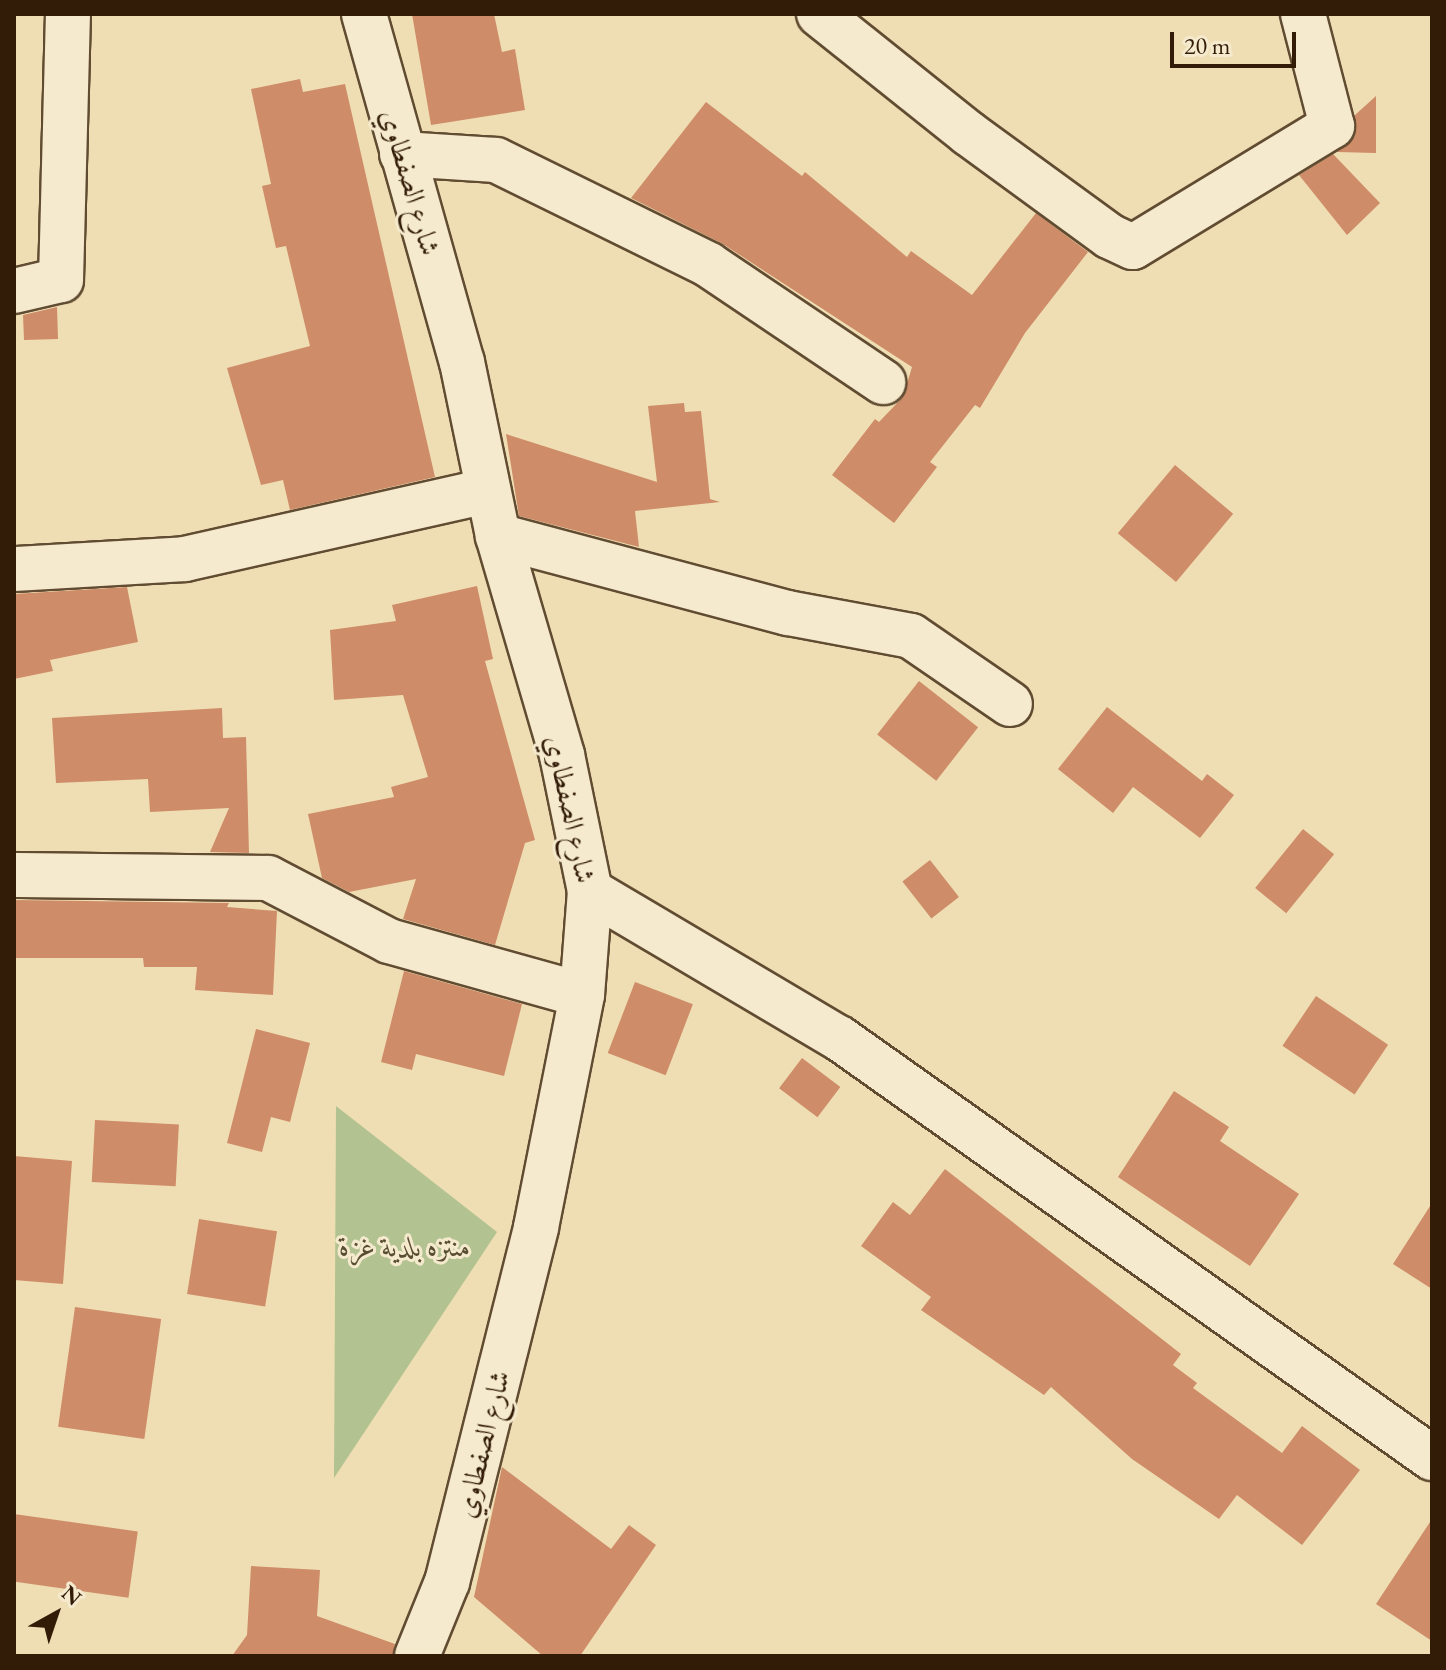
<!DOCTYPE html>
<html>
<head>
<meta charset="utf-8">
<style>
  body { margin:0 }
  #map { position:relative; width:1446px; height:1670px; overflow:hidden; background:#efdeb3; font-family:"EB Garamond",Amiri,serif }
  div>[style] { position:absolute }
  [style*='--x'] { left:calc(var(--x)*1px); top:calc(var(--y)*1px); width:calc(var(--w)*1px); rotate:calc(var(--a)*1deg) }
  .green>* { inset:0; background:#b2c291 }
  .building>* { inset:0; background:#ce8c68; transform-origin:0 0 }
  .roads { filter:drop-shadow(2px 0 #614c32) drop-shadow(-2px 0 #614c32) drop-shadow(0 2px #614c32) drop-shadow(0 -2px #614c32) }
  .minor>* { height:44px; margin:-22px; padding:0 22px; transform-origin:22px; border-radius:22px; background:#f5eace }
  span { translate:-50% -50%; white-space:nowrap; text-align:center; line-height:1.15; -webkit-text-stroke:6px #f5eace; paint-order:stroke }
  .street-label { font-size:28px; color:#321b07 }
  .park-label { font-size:28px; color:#584d30; font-style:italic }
  .frame { position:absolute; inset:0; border:16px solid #321b07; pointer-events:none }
  .north { position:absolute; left:16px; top:1574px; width:80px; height:80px; -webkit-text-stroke:6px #f5eace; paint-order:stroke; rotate:40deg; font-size:22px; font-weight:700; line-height:32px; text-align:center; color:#321b07 }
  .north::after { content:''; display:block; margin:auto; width:28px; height:36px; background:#321b07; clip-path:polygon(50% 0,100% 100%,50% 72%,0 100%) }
  .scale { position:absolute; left:1170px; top:32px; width:126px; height:36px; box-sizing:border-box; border:4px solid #321b07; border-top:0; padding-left:10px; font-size:24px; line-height:28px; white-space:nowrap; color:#321b07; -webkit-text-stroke:6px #f5eace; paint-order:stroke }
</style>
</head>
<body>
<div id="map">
  <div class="green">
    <i style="clip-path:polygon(336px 1106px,497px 1232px,334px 1478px)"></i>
  </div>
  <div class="building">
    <i style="clip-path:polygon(412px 14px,494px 14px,502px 52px,515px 49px,525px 110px,431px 125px)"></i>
    <i style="clip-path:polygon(300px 79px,303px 92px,345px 84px,435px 477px,290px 510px,283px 480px,261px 485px,227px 368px,310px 346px,286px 246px,276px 248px,262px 186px,271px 184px,251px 89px)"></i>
    <i style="clip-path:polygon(1376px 96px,1376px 153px,1337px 152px,1355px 136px,1355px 115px)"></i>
    <i style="clip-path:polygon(706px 102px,802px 176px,805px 172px,907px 257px,911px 251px,972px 295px,1036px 213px,1088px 252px,1025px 333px,980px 408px,975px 405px,930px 462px,937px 467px,894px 523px,832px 475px,875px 419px,879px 422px,903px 397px,912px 367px,723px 244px,631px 198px)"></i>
    <i style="clip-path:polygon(1333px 154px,1380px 203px,1347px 235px,1299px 175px)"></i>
    <i style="clip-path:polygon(57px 307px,58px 339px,24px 340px,23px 315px)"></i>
    <i style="clip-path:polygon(684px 403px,685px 412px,701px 411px,710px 499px,720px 502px,635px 511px,639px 547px,519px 516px,506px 434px,657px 482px,648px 406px)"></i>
    <i style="left:1175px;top:465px;width:76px;height:89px;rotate:40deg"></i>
    <i style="clip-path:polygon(477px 586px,493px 659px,485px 661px,535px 840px,525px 843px,495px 945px,403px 919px,416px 879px,349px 892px,322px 878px,308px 814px,394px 797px,391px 787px,428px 777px,403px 695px,334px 700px,330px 630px,396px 621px,392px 605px)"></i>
    <i style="clip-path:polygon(127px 587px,138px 642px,50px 660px,53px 671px,14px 679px,14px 594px)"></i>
    <i style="left:919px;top:681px;width:75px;height:68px;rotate:38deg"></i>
    <i style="clip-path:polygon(1107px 707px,1202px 781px,1207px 774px,1234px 795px,1200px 838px,1133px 787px,1113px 813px,1058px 769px)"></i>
    <i style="clip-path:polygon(222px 708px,223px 738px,246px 737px,249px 853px,210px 852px,229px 808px,150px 812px,148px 779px,56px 783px,52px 718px)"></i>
    <i style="left:1303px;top:829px;width:40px;height:76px;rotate:39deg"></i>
    <i style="left:930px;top:860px;width:47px;height:35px;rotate:52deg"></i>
    <i style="clip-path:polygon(14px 900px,229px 903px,227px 907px,277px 911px,273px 995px,195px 990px,197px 967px,144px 967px,143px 958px,14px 958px)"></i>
    <i style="clip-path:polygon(404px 971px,522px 1004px,504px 1076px,416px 1054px,412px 1070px,381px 1062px)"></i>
    <i style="left:635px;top:982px;width:62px;height:76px;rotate:21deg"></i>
    <i style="left:1316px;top:996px;width:87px;height:60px;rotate:34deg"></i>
    <i style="clip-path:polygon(256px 1029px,310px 1043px,290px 1122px,271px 1117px,262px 1152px,227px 1143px)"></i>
    <i style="left:802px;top:1058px;width:48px;height:38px;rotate:37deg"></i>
    <i style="clip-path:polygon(1174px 1091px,1229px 1127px,1220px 1141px,1299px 1194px,1250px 1266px,1118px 1177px)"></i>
    <i style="left:95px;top:1120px;width:84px;height:62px;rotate:3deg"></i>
    <i style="clip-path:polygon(14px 1156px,72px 1161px,63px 1284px,14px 1280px)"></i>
    <i style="clip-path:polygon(945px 1169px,1181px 1354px,1173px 1365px,1197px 1383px,1193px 1388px,1282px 1453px,1302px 1426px,1360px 1470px,1302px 1545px,1237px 1495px,1219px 1519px,1132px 1459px,1051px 1387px,1044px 1395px,921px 1310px,931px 1297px,861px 1246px,893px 1202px,910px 1215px)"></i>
    <i style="clip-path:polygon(1432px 1203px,1432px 1289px,1393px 1264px)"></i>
    <i style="left:199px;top:1219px;width:79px;height:76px;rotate:9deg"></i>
    <i style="left:75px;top:1307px;width:87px;height:121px;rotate:8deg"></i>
    <i style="clip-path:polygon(502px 1467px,611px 1549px,629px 1525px,656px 1545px,580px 1656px,543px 1656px,474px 1597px)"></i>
    <i style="left:14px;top:1514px;width:125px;height:67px;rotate:8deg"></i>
    <i style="clip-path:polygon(1432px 1519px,1432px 1641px,1376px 1604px)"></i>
    <i style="clip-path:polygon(251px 1566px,320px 1570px,317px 1616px,395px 1644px,393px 1656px,232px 1656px,247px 1635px)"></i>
  </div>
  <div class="roads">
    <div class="minor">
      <i style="--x:364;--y:14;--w:362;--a:74.3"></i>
      <i style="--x:462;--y:362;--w:178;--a:78.3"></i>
      <i style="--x:498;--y:536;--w:228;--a:73.7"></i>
      <i style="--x:562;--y:755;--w:139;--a:78.4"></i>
      <i style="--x:590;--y:891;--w:104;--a:94.4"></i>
      <i style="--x:582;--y:995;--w:237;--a:101.2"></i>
      <i style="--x:536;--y:1228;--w:365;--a:104.1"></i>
      <i style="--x:447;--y:1582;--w:80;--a:112.1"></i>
      <i style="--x:819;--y:14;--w:191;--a:38.6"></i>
      <i style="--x:968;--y:133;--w:175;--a:36.1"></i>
      <i style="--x:1109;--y:236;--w:26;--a:25"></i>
      <i style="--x:1133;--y:247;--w:233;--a:-31.3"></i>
      <i style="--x:1332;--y:126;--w:116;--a:-104.5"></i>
      <i style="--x:402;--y:154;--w:94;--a:3.7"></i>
      <i style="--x:496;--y:160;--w:237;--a:26.2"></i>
      <i style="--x:709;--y:265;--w:210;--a:33.9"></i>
      <i style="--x:14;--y:291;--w:48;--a:-13.2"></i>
      <i style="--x:61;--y:280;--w:266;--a:-88.5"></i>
      <i style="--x:498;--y:536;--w:300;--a:14.9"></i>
      <i style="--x:788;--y:613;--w:125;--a:10.6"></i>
      <i style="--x:911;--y:636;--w:120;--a:34.5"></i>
      <i style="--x:14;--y:569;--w:171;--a:-3.3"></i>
      <i style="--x:185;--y:559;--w:310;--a:-12.7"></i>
      <i style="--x:14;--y:875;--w:254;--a:0.7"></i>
      <i style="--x:268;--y:878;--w:136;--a:27.5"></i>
      <i style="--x:389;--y:941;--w:200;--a:15.6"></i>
      <i style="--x:590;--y:891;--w:289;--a:30.6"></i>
      <i style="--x:839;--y:1038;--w:727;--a:35.31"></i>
    </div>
  </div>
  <div class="street-label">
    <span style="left:411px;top:182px;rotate:74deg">شارع الصفطاوي</span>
    <span style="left:571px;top:809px;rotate:78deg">شارع الصفطاوي</span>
    <span style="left:482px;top:1444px;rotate:-76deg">شارع الصفطاوي</span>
  </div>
  <div class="park-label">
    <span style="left:405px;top:1246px">منتزه بلدية غزة</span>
  </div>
  <div class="frame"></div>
  <div class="north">N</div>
  <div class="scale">20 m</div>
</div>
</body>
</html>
